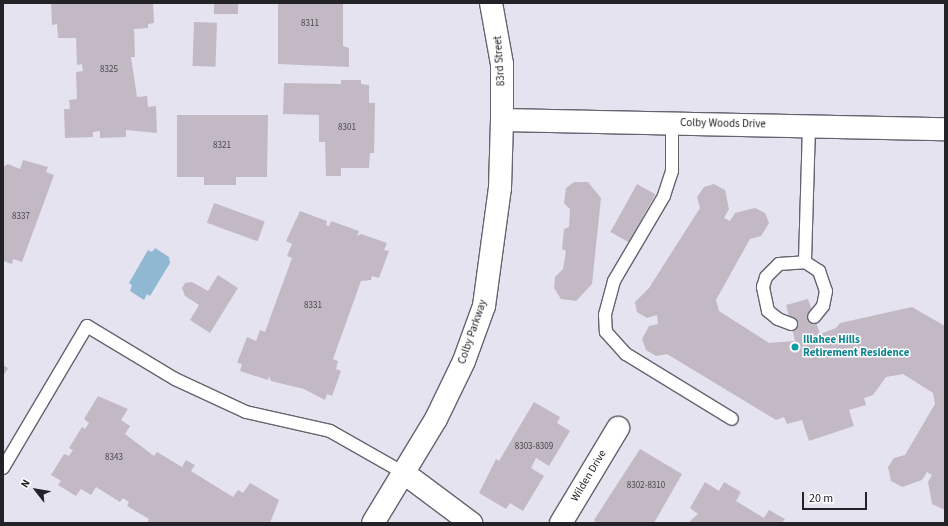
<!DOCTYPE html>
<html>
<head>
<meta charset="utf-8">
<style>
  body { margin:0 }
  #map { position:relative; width:948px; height:526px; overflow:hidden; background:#e5e3f0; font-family:"Source Sans 3",sans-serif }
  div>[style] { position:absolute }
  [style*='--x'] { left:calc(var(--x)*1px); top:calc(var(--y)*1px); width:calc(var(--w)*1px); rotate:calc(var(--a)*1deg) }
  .water>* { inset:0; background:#90b8d3 }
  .building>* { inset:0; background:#c3b9c4; transform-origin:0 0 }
  .roads { filter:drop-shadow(1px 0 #65636e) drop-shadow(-1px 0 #65636e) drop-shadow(0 1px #65636e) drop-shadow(0 -1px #65636e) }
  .service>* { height:12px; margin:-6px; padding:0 6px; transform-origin:6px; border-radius:6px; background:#fff }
  .minor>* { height:22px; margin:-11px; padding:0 11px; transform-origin:11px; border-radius:11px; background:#fff }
  .dots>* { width:11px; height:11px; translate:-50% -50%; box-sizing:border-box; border:2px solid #fff; border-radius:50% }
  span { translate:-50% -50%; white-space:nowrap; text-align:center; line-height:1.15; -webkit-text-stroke:3px #fff; paint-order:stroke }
  .number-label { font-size:9px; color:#4b484e }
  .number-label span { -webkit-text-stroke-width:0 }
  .street-label { font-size:11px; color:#232327 }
  .culture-label { font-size:11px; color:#0d838f; font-weight:700 }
  .left { translate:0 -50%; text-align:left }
  .frame { position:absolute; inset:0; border:4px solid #232327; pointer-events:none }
  .north { position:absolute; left:16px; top:470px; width:40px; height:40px; -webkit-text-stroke:3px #fff; paint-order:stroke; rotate:301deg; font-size:11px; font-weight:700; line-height:16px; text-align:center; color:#232327 }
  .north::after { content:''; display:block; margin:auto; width:14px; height:18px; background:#232327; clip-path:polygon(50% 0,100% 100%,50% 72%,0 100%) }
  .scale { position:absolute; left:802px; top:492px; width:65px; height:18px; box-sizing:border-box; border:2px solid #232327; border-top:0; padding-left:5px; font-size:12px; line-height:14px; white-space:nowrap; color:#232327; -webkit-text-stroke:3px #fff; paint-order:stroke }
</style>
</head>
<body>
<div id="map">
  <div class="water">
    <i style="clip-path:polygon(155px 248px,169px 257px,170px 263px,150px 296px,147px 294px,144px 300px,130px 291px,132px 285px,129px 283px,148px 250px,152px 252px)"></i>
  </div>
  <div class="building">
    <i style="clip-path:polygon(51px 3px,153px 3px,154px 23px,148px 24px,148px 28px,134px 29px,135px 57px,131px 57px,137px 97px,147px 96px,148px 107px,156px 106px,157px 133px,126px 130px,126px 137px,100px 138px,100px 131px,93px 132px,93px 137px,65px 138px,64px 109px,70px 109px,69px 100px,77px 99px,76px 72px,83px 71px,82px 64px,77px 65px,76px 38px,58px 38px,57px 24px,52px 25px)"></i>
    <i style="left:214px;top:3px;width:24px;height:11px"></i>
    <i style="clip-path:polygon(278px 3px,343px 3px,343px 46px,349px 48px,349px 67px,278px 64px)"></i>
    <i style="left:194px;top:22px;width:23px;height:44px;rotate:2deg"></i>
    <i style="clip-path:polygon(341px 80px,361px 80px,361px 84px,369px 85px,369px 103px,375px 103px,374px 153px,370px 153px,369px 168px,341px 168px,341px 176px,326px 176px,325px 142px,319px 142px,319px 115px,283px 114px,284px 83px,341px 84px)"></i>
    <i style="clip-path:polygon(177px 115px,268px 115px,267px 177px,236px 177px,236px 185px,204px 185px,204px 177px,177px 177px)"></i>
    <i style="clip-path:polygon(23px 160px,48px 167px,46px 172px,54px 175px,22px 262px,13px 259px,12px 264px,3px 261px,3px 167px,8px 164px,20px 169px)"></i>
    <i style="clip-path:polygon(574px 182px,588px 182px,601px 198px,592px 284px,576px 301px,561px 299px,554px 288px,555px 277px,563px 269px,566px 251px,562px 249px,564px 229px,569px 227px,570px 209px,564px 203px,566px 188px)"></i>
    <i style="left:637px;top:184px;width:21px;height:55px;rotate:29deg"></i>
    <i style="clip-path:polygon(714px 184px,725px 190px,729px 209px,724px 218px,730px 221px,735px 213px,755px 208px,765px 213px,769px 223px,761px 236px,750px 239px,716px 300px,719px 311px,769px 343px,795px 341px,786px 305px,808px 299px,820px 334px,836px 328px,840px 323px,912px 307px,945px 326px,945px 510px,932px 504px,928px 482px,932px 475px,927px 472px,922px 480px,902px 487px,891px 481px,888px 467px,894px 458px,905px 455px,935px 404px,933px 393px,903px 374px,886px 377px,873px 395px,864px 398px,866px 405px,849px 410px,854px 426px,809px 441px,802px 420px,787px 424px,784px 417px,776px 420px,667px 354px,656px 356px,646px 350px,642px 339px,649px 326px,658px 324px,657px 315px,647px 318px,637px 312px,635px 302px,649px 288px,700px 208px,697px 197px,704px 187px)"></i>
    <i style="left:214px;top:203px;width:54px;height:21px;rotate:20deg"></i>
    <i style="clip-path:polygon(300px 211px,327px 221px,326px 225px,329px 226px,331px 221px,359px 231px,357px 236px,361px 234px,387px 243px,384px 250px,389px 251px,379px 278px,372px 276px,371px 280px,361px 281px,333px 359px,338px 361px,336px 369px,341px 371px,332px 396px,327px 394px,325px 400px,304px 389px,271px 381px,269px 376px,268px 380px,240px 371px,242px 364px,237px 363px,247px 337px,256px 341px,260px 330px,265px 332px,292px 258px,287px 256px,292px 244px,286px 241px)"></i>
    <i style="clip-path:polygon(218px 275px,238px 288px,210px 333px,190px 320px,199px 305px,185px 296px,182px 288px,185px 283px,192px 282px,208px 291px)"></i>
    <i style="clip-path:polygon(3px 365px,8px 368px,3px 376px)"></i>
    <i style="clip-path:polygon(98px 396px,128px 409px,121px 420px,130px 426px,125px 434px,154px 456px,157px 452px,182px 467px,186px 460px,195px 465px,191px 471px,233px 497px,238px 490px,243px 493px,250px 483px,279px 500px,270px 523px,147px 523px,149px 519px,127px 506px,129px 502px,123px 498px,120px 502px,96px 487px,91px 495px,81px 489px,76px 496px,58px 485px,61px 481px,51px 475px,64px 454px,69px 456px,73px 450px,69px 448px,82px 427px,85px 429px,89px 423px,84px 419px)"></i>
    <i style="clip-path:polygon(534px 402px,560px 417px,557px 423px,570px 431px,549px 466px,536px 458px,531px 468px,544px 476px,523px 511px,510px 503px,506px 509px,479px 493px,496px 459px,499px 461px)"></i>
    <i style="clip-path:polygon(640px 449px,682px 474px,654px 523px,596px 523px,594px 520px)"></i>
    <i style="clip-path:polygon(705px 482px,719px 491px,724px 482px,741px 492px,736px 501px,764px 518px,769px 510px,785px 519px,782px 523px,688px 523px,698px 514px,690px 508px)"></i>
  </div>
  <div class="roads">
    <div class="service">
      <i style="--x:672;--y:123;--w:48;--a:90"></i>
      <i style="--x:672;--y:171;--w:26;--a:108"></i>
      <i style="--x:664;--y:196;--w:99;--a:120.5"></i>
      <i style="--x:614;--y:281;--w:35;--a:105"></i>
      <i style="--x:605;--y:315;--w:17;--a:87"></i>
      <i style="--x:606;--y:332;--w:30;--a:48"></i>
      <i style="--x:626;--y:354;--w:124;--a:31.5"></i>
      <i style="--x:809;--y:126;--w:136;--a:91.7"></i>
      <i style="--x:805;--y:262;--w:17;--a:33"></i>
      <i style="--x:819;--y:271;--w:21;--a:71"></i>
      <i style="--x:826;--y:291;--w:15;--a:101"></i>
      <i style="--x:823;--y:306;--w:14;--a:129"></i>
      <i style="--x:791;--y:324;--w:14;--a:-159"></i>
      <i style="--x:778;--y:319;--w:13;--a:-141"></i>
      <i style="--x:768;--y:311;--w:25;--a:-102"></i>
      <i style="--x:763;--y:287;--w:10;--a:-73"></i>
      <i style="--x:766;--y:277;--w:18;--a:-45"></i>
      <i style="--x:779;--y:264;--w:26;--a:-4"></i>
      <i style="--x:3;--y:468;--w:165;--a:-59.4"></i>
      <i style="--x:87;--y:326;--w:103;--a:31.1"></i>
      <i style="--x:175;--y:379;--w:78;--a:24.9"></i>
      <i style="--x:246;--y:412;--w:86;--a:12.7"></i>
      <i style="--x:330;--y:431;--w:85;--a:29.6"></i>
    </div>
    <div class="minor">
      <i style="--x:502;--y:120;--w:443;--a:1.2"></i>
      <i style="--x:404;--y:473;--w:84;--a:36.7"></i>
      <i style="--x:373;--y:523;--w:122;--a:-58.8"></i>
      <i style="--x:436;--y:419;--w:64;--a:-64.2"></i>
      <i style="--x:464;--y:361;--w:59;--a:-70"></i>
      <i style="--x:484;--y:306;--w:119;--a:-82.3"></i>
      <i style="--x:500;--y:188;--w:68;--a:-88.3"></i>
      <i style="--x:502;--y:120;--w:56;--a:-90"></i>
      <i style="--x:502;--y:64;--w:62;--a:-100.2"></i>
      <i style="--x:561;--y:523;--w:111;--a:-59"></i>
    </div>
  </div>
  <div class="dots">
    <i style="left:795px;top:347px;background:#0f9aa8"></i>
  </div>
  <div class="number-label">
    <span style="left:310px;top:24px">8311</span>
    <span style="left:109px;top:70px">8325</span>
    <span style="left:347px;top:128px">8301</span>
    <span style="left:222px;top:146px">8321</span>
    <span style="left:21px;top:217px">8337</span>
    <span style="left:313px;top:306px">8331</span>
    <span style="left:534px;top:447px">8303-8309</span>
    <span style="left:114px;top:458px">8343</span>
    <span style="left:646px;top:486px">8302-8310</span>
  </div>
  <div class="street-label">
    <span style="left:500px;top:61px;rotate:-94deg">83rd Street</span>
    <span style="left:723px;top:124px;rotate:1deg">Colby Woods Drive</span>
    <span style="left:473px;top:332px;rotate:-71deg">Colby Parkway</span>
    <span style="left:589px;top:476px;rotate:-59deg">Wilden Drive</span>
  </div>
  <div class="culture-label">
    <span class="left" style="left:803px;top:347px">Illahee Hills<br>Retirement Residence</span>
  </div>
  <div class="frame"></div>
  <div class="north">N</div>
  <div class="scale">20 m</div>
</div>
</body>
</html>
